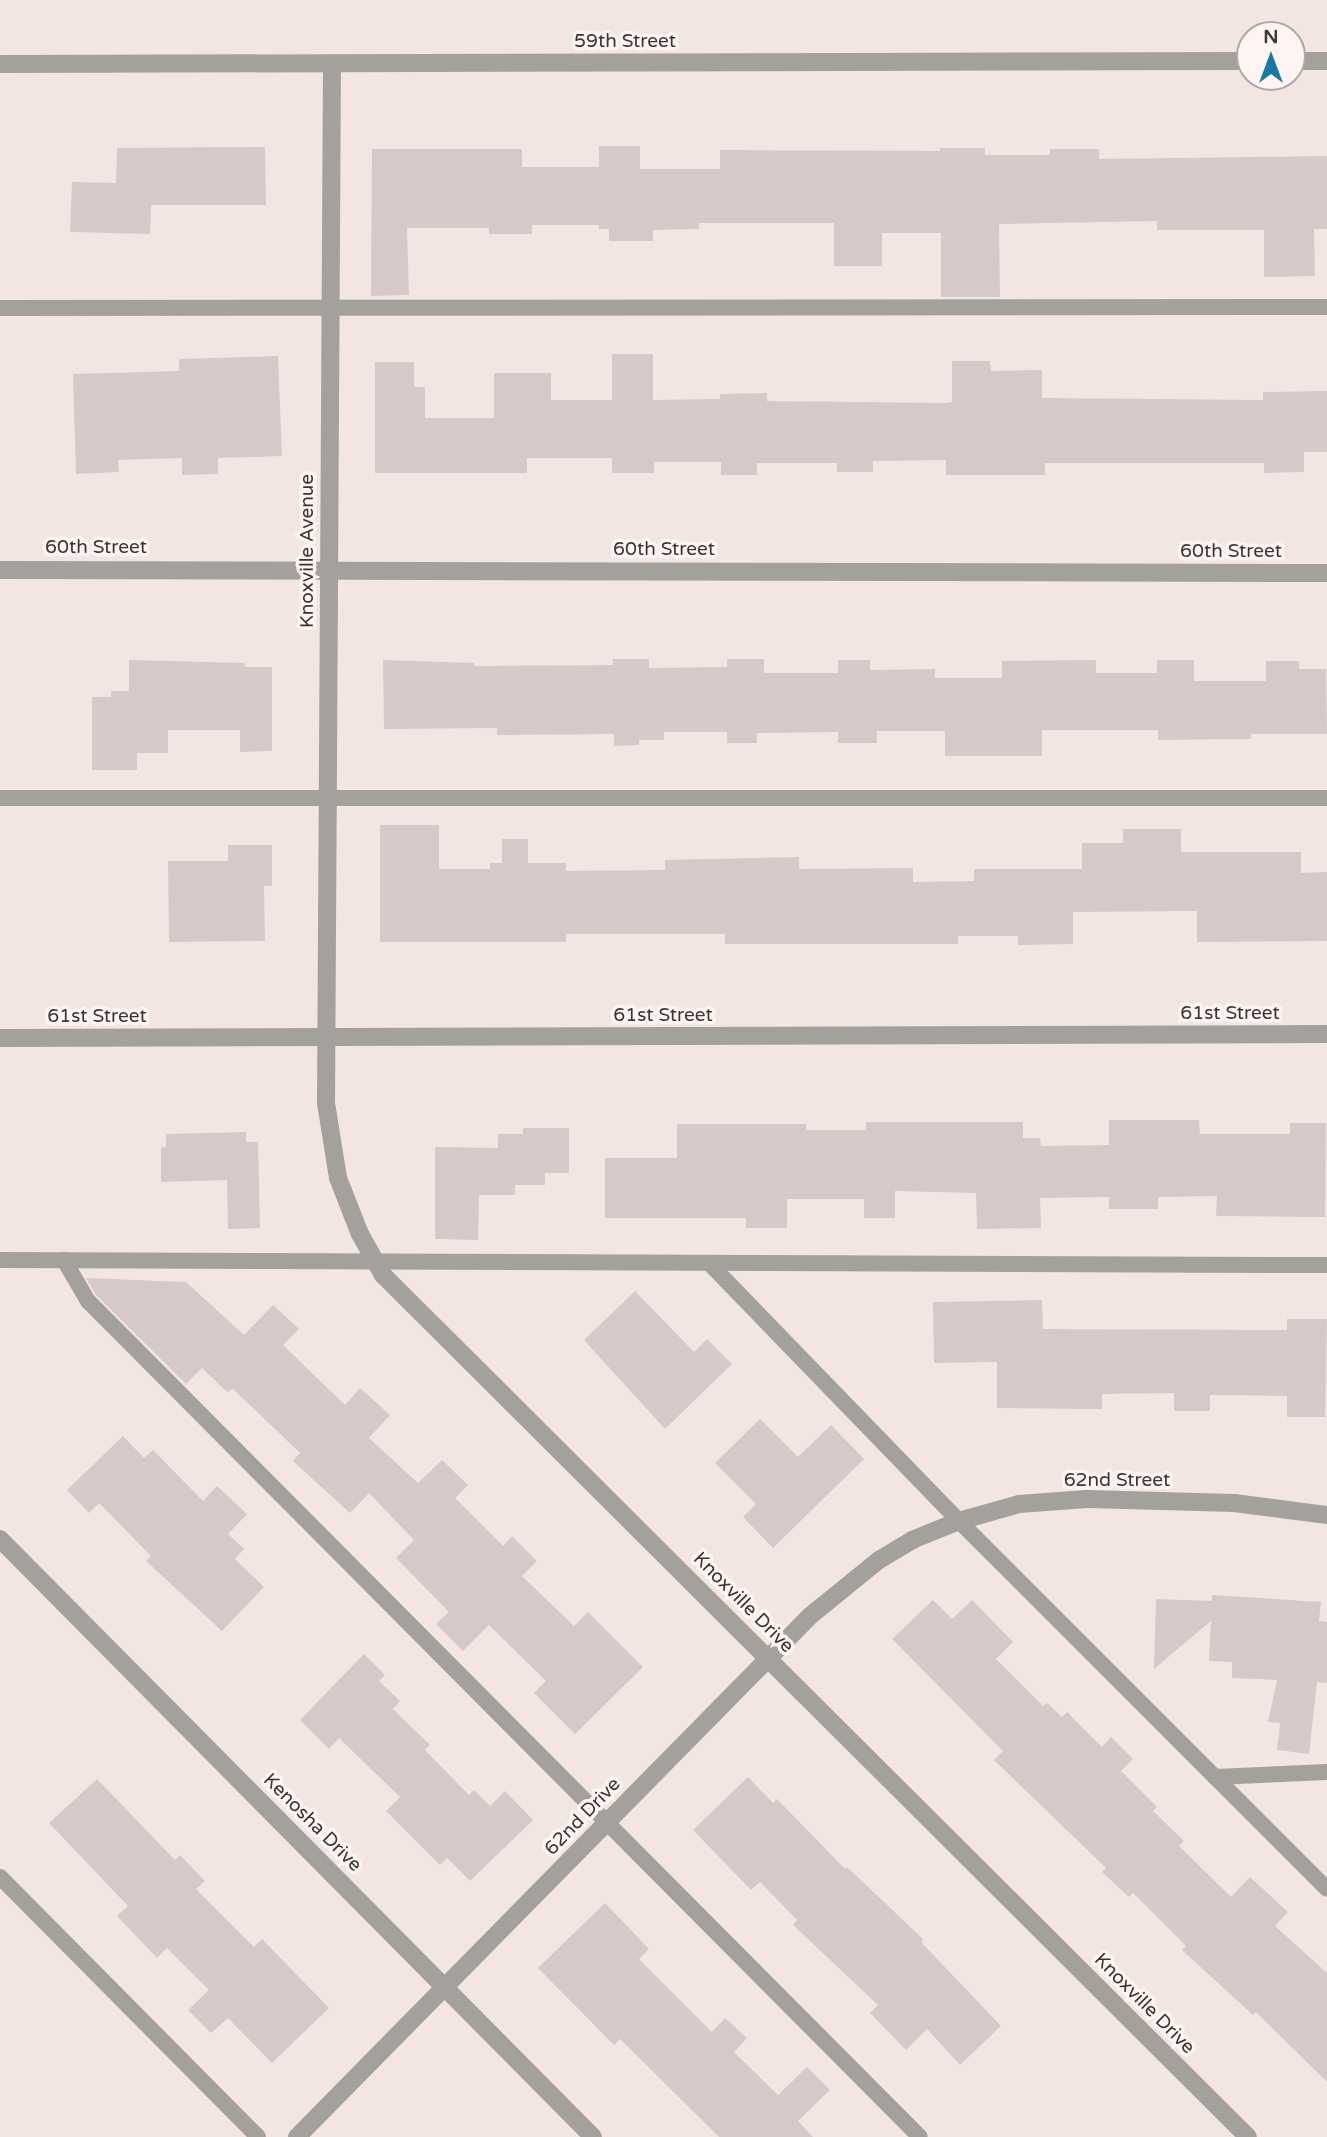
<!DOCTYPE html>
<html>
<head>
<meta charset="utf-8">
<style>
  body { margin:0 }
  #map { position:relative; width:1327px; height:2137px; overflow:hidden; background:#f3e6e2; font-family:"Varela Round",sans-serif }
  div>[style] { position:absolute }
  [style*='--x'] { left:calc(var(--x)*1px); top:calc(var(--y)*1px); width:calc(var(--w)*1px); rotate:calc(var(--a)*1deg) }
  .building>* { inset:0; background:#d6c9ca }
  .lane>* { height:16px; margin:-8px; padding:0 8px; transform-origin:8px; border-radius:8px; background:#a4a19d }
  .street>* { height:18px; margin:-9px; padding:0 9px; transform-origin:9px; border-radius:9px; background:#a4a19d }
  span { translate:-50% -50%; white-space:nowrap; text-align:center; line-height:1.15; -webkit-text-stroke:7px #fef4f1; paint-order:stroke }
  .street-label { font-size:19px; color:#3b3635 }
  .north { position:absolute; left:1236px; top:21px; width:70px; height:70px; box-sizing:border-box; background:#fef4f1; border:2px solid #b0a8a6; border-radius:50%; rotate:0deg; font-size:19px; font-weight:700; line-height:28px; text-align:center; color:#3b3635 }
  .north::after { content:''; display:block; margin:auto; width:24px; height:32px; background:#1a78a5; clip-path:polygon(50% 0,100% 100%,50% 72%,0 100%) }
</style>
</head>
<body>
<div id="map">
  <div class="building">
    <i style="clip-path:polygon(599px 146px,640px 146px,640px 169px,720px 169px,720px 150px,940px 151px,940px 148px,985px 148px,985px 155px,1050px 155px,1050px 149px,1099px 149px,1099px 159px,1327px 156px,1327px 229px,1314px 229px,1315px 276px,1264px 277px,1264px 230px,1157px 230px,1157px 221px,999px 224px,1000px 297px,941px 297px,941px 233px,882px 233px,882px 266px,834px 266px,834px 223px,699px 223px,699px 229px,653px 230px,653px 241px,609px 241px,609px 229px,599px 229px,599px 225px,532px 225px,532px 234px,489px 234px,489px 228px,407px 228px,409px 295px,371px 296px,372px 149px,522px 149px,522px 167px,599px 167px)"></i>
    <i style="clip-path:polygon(265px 147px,266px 205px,151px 205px,150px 234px,70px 232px,72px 182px,116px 183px,117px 148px)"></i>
    <i style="clip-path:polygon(612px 354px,653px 354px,653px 400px,720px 399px,720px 394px,767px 393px,767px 401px,946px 403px,952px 402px,952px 361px,990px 361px,991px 371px,1042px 370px,1042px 398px,1263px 400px,1263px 392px,1327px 391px,1327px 452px,1304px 452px,1304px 472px,1264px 473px,1264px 463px,1045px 463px,1045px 475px,946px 475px,946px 460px,873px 461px,873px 472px,837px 472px,837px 463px,757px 463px,757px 475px,721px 475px,721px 462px,654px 462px,654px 473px,612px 473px,612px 458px,527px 458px,527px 473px,375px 473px,375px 362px,414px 362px,414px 387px,425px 387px,425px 418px,494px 418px,494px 373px,551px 373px,551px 400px,612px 400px)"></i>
    <i style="clip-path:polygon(278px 356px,282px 456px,218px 458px,218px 474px,182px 475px,182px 458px,118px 460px,119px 472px,76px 474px,73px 374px,179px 371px,179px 359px)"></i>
    <i style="clip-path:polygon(613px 659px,649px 659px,649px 668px,727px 667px,727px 659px,764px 659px,764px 673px,838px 673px,838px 660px,870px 660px,870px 670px,935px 669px,935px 678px,1002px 678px,1002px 661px,1096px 660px,1096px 673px,1157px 673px,1157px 660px,1194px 660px,1194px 681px,1266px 681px,1266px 661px,1299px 661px,1299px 669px,1326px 669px,1327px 734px,1251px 734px,1251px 739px,1158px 740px,1158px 730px,1042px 730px,1042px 756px,945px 756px,945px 731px,877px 731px,877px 743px,838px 743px,838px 732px,757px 733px,757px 743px,727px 743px,727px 732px,664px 732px,664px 740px,639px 740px,639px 745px,614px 746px,614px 734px,497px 735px,497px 728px,384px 729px,383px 660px,474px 663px,474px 666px,613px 665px)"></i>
    <i style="clip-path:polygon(129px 660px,245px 663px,245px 667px,272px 667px,272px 751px,240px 752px,240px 730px,168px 730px,168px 753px,137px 753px,137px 770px,92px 770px,92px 697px,111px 697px,111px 691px,129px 691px)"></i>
    <i style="clip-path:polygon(380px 825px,439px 825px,439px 869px,490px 869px,490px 863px,502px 863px,502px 839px,528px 839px,528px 863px,566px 863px,566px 871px,665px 870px,665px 860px,799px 857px,799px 869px,913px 868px,913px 882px,974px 881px,974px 869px,1082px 869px,1082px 843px,1123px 843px,1123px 829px,1181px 829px,1181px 852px,1301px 852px,1301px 873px,1327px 872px,1327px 941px,1197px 942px,1197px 911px,1073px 912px,1073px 944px,1018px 945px,1018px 936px,958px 936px,958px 944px,725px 944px,725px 934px,566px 934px,566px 942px,380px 942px)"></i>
    <i style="clip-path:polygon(228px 845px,272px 845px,272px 886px,264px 886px,265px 941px,169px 942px,168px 861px,228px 861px)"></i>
    <i style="clip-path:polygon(1109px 1120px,1199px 1120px,1200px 1134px,1290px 1134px,1290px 1123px,1326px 1123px,1325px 1217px,1216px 1216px,1217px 1196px,1158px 1197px,1158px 1209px,1109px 1209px,1109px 1197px,1040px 1198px,1041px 1228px,977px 1229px,976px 1193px,895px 1191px,895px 1218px,864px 1218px,864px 1199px,787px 1199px,787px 1228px,746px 1228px,746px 1218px,605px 1218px,605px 1158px,677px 1158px,677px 1124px,806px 1124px,806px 1130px,866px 1130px,866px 1122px,1023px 1122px,1023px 1138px,1040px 1138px,1041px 1146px,1109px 1145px)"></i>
    <i style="clip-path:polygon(523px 1128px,569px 1128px,569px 1173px,545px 1173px,545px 1185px,515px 1185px,515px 1195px,479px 1195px,478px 1240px,435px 1239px,435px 1147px,498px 1148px,498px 1134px,523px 1134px)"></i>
    <i style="clip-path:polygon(246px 1132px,246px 1142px,258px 1142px,260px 1228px,228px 1229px,227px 1180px,161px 1182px,161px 1148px,166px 1147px,166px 1134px)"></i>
    <i style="clip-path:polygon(86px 1278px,186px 1282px,244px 1335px,273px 1305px,299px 1329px,283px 1345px,345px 1405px,360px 1388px,390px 1415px,369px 1438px,418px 1483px,442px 1460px,468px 1485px,455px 1498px,503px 1546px,512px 1536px,537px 1561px,522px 1576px,574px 1626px,588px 1612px,643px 1667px,575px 1734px,534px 1693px,546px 1681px,489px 1625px,463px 1651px,436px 1624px,449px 1612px,396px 1558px,414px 1540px,369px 1493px,350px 1513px,293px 1461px,300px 1453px,233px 1389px,227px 1392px,202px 1368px,186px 1384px,96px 1295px)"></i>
    <i style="clip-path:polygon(635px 1291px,694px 1352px,707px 1339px,732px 1364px,665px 1429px,584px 1340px)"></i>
    <i style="clip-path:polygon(1042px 1300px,1043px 1329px,1287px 1330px,1287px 1319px,1327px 1319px,1325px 1417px,1287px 1417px,1287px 1396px,1210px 1395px,1210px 1411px,1174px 1411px,1174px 1393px,1102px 1394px,1102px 1409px,997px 1408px,997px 1362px,934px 1363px,933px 1302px)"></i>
    <i style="clip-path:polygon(760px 1419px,798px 1457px,831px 1425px,864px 1459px,773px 1548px,743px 1517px,756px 1504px,715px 1463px)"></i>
    <i style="clip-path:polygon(123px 1436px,144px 1458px,153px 1450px,203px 1501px,217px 1486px,247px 1514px,228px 1534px,244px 1549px,235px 1559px,264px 1587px,222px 1631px,146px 1561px,151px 1556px,99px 1503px,89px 1513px,67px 1490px)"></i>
    <i style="clip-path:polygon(1212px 1595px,1321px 1602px,1319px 1621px,1327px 1622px,1327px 1683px,1317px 1682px,1309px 1754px,1277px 1750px,1280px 1723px,1268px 1722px,1277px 1680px,1232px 1678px,1232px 1662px,1209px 1661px,1211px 1621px,1154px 1669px,1156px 1599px,1212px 1601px)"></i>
    <i style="clip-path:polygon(933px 1600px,952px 1619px,972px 1600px,1013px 1642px,996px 1659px,1043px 1706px,1047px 1703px,1062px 1717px,1067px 1712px,1102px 1747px,1111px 1737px,1133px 1759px,1121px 1771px,1157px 1807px,1153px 1811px,1184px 1841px,1179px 1846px,1231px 1897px,1250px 1877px,1288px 1912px,1275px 1926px,1327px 1973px,1327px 2082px,1256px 2012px,1253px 2015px,1182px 1950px,1186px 1946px,1133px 1893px,1129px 1897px,1102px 1872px,1106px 1868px,994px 1760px,1003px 1751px,892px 1639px)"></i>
    <i style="clip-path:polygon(364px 1654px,385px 1675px,379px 1681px,400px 1701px,393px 1709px,430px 1745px,425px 1750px,469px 1795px,474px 1790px,490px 1806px,505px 1791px,533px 1820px,470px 1881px,447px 1858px,440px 1865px,386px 1811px,400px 1797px,339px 1738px,329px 1749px,300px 1720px)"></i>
    <i style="clip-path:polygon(748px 1777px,773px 1803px,777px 1799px,845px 1869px,847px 1867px,923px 1939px,921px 1942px,1001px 2026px,960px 2065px,927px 2029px,906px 2050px,870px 2013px,878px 2005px,793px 1925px,797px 1920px,760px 1882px,751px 1890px,693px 1830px)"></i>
    <i style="clip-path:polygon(97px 1779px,175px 1860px,180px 1855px,205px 1881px,196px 1889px,254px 1947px,262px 1939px,329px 2008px,272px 2063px,228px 2018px,211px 2033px,188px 2010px,209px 1990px,167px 1948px,157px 1958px,117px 1916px,128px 1906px,49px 1823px)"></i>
    <i style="clip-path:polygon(605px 1903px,649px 1949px,639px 1959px,712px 2032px,725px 2018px,747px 2038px,734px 2052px,778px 2095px,807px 2067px,830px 2090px,798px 2121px,813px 2137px,719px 2137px,620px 2039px,614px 2045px,538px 1968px)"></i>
  </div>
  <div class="lane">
    <i style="--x:0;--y:308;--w:1327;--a:-0.04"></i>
    <i style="--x:0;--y:798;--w:1327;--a:0"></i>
    <i style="--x:0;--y:1260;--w:1327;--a:0.22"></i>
    <i style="--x:64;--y:1260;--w:48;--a:59.7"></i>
    <i style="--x:88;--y:1301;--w:1179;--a:45.14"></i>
    <i style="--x:709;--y:1263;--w:359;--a:45.9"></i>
    <i style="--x:959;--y:1521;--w:520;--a:45"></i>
    <i style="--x:1215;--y:1777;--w:112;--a:-2.6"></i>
    <i style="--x:0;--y:1877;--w:366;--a:45.2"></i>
  </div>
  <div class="street">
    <i style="--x:1292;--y:61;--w:35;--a:0"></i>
    <i style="--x:0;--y:64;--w:1250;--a:-0.14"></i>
    <i style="--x:332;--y:64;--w:1039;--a:90.33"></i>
    <i style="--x:326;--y:1103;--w:76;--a:80.9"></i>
    <i style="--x:338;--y:1178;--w:60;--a:68.6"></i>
    <i style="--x:360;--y:1234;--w:47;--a:60.7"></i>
    <i style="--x:383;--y:1275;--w:1221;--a:44.9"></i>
    <i style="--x:0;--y:570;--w:1327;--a:0.13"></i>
    <i style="--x:0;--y:1038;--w:1327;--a:-0.17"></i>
    <i style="--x:0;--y:1539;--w:842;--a:45.24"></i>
    <i style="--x:297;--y:2137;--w:731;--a:-45.44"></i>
    <i style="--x:810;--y:1616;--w:89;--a:-39.1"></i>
    <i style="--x:879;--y:1560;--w:39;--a:-31"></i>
    <i style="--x:912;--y:1540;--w:51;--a:-22"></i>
    <i style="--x:959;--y:1521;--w:62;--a:-15.8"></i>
    <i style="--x:1019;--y:1504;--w:68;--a:-4.2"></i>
    <i style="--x:1087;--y:1499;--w:147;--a:1.6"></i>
    <i style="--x:1234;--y:1503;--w:94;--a:7.4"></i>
  </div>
  <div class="street-label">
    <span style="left:625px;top:42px">59th Street</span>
    <span style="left:96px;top:548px">60th Street</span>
    <span style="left:664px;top:550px">60th Street</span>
    <span style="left:308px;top:551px;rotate:-90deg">Knoxville Avenue</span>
    <span style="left:1231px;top:552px">60th Street</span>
    <span style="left:1230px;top:1014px">61st Street</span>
    <span style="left:663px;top:1016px">61st Street</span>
    <span style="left:97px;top:1017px">61st Street</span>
    <span style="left:1117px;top:1481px">62nd Street</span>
    <span style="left:743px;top:1603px;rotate:45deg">Knoxville Drive</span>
    <span style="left:583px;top:1817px;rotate:-46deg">62nd Drive</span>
    <span style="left:312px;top:1823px;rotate:45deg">Kenosha Drive</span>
    <span style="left:1144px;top:2004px;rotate:45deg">Knoxville Drive</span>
  </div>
  <div class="north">N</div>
</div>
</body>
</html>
